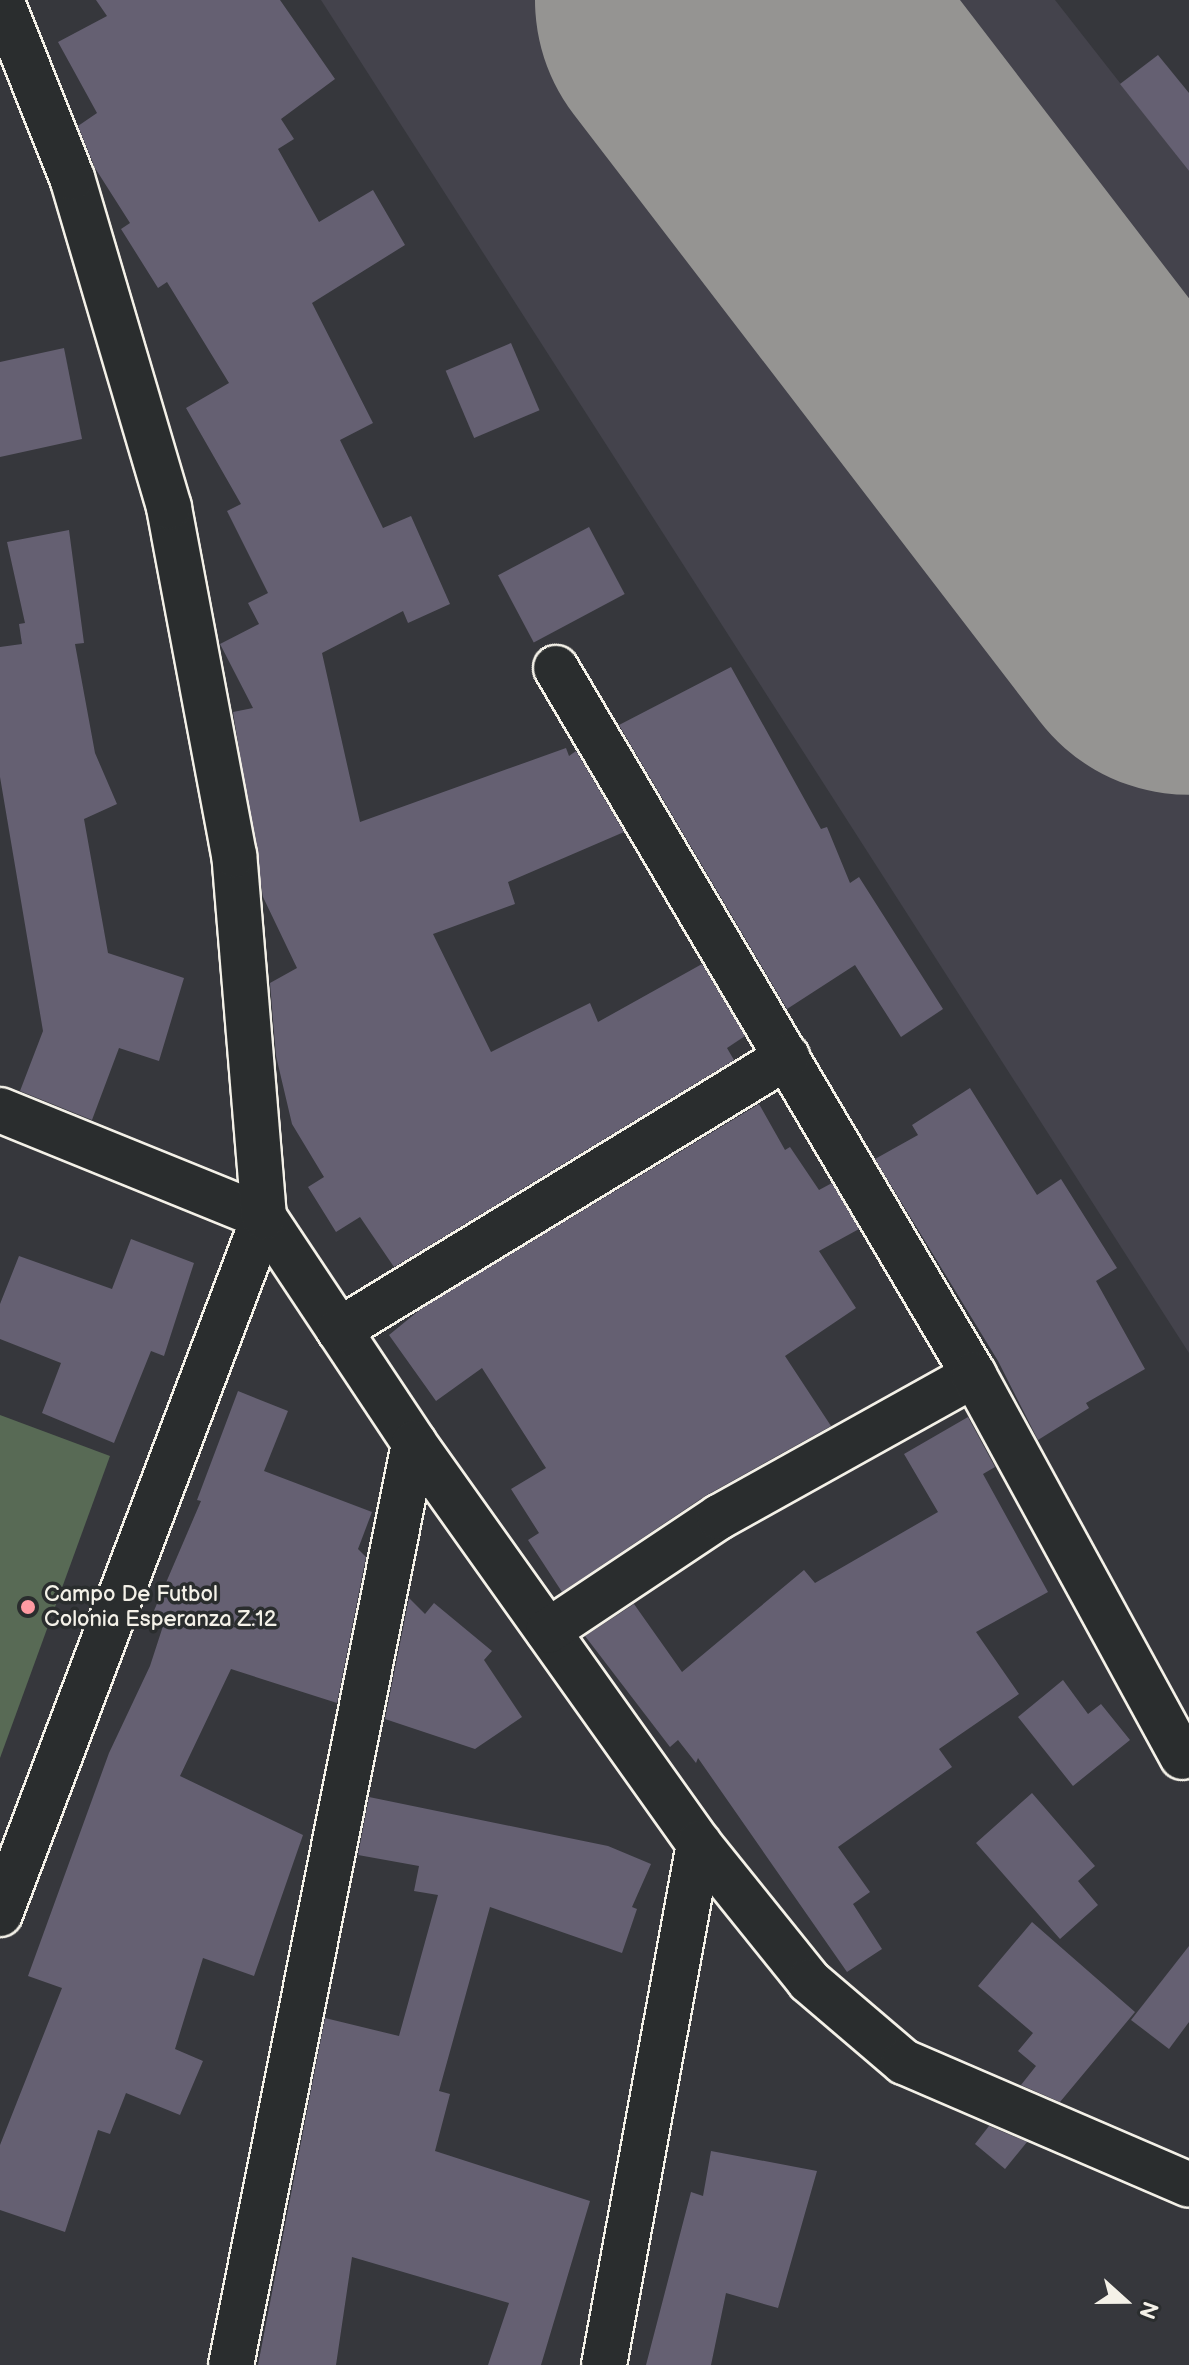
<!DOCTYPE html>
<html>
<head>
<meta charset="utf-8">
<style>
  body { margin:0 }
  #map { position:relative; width:1189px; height:2365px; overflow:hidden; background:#36373c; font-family:"Balsamiq Sans",sans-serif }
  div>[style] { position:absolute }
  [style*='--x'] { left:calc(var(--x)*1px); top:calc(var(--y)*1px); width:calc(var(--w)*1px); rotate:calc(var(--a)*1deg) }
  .built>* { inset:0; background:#44434c }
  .green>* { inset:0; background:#586a55 }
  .runway>* { height:376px; margin:-188px; padding:0 188px; transform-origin:188px; border-radius:188px; background:#959492 }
  .building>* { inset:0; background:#656072; transform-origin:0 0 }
  .roads { filter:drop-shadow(2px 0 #f4f1e8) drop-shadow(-2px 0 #f4f1e8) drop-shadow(0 2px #f4f1e8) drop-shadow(0 -2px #f4f1e8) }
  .minor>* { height:44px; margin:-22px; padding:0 22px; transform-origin:22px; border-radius:22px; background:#2a2d2e }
  .dots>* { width:22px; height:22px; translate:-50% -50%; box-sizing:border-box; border:4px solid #2a2d2e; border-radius:50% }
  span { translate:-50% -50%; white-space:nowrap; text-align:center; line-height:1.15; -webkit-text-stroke:7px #2a2d2e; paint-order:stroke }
  .poi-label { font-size:22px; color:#f4f1e8 }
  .left { translate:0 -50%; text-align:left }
  .north { position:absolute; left:1085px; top:2261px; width:80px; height:80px; -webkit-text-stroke:6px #2a2d2e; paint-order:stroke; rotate:111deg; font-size:22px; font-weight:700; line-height:32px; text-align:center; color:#f4f1e8 }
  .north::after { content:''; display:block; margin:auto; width:28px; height:36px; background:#f4f1e8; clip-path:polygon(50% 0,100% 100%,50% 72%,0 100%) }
</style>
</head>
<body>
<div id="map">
  <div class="built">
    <i style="clip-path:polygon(321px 0,1055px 0,1189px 171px,1189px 1353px)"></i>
  </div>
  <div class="green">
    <i style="clip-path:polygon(0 1415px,110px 1456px,0 1758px)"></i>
  </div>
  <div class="runway">
    <i style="--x:723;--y:0;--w:765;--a:52.49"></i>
  </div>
  <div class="building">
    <i style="clip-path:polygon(96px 0,280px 0,335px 79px,281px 119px,294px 139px,278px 149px,319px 222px,373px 190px,405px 245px,312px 303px,373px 423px,340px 440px,383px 528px,411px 516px,450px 604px,408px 623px,403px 611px,322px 653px,360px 822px,566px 748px,569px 756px,576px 751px,624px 832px,508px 882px,515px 904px,433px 934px,491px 1052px,590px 1003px,598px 1022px,702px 964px,745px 1036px,727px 1048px,734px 1060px,394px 1267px,360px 1217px,336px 1232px,308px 1187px,324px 1177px,292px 1124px,276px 1056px,270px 983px,297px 968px,263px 897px,233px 712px,253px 708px,220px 644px,259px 624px,248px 603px,268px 593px,227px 511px,241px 504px,186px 408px,229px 383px,167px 282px,158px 288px,121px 229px,130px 223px,95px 168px,78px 126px,97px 113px,58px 42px,107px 16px)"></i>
    <i style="clip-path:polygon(1158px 55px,1189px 93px,1189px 171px,1120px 84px)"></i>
    <i style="left:511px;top:343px;width:73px;height:71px;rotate:67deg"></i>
    <i style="clip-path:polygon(64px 348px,82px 439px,0 457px,0 362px)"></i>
    <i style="left:589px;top:527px;width:76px;height:103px;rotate:62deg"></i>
    <i style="clip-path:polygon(69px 530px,84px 643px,75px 644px,95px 753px,117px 804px,84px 819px,108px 953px,184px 978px,159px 1061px,119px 1048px,92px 1120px,20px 1091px,43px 1031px,0 777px,0 647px,22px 644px,19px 624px,25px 623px,7px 542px)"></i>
    <i style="clip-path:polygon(731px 667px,821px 829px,827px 827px,850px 883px,859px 877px,943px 1009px,901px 1037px,855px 965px,787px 1009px,619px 725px)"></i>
    <i style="clip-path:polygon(970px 1088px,1037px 1195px,1061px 1179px,1117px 1268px,1096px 1281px,1145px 1369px,1086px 1403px,1089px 1408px,1038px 1440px,998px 1361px,875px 1159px,918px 1135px,912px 1125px)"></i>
    <i style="clip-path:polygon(759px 1104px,785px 1150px,790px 1147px,819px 1190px,832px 1183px,859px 1229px,819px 1251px,856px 1308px,785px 1356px,831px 1426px,705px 1496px,562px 1592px,528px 1540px,539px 1533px,511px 1489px,546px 1468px,482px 1368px,436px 1401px,389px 1335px,422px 1308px)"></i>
    <i style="clip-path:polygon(131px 1239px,194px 1263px,164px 1356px,151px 1351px,114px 1443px,42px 1413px,61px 1363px,0 1339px,0 1304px,19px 1256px,112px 1289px)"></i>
    <i style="clip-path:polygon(238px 1391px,288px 1411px,264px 1471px,372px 1512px,358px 1549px,366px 1557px,337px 1703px,231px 1669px,180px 1776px,303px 1835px,254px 1976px,203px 1958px,175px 2049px,203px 2061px,180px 2115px,126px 2093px,110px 2134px,98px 2130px,65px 2232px,0 2210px,0 2145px,62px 1988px,28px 1976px,109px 1753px,150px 1666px,163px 1626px,150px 1620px,201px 1501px,197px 1500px)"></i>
    <i style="clip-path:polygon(968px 1417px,995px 1467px,983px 1474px,1048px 1592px,976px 1632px,1019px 1694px,939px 1749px,952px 1767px,838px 1847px,870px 1892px,853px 1904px,882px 1949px,847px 1972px,698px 1758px,696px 1763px,678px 1740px,670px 1747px,585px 1636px,634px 1604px,682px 1672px,804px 1570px,815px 1583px,938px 1512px,904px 1454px)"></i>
    <i style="clip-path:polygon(409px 1598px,425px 1614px,434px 1603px,492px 1651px,484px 1660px,522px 1717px,475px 1749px,385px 1719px)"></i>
    <i style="clip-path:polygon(1063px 1680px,1088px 1714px,1101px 1704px,1130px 1740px,1073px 1786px,1018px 1717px)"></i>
    <i style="clip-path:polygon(1032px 1793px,1095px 1866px,1078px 1881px,1098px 1905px,1060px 1939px,976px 1843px)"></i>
    <i style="clip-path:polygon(369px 1797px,608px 1846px,651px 1864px,632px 1907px,637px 1909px,622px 1953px,490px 1907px,439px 2091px,450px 2094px,435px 2151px,590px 2201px,541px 2365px,488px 2365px,509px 2303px,352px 2257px,336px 2365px,258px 2365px,325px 2018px,399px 2036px,438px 1895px,414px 1891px,419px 1866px,358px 1855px)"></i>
    <i style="clip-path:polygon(1032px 1922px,1135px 2012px,1060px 2102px,1021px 2085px,1036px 2066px,1018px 2051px,1033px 2033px,978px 1986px)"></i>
    <i style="clip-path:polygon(1189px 1946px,1189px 2022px,1169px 2049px,1131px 2020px)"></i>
    <i style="clip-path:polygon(989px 2126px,1027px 2142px,1005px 2169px,975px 2144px)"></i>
    <i style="clip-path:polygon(711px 2151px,817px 2171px,778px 2308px,726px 2293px,711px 2365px,646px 2365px,691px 2192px,703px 2196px)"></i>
  </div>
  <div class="roads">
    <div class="minor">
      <i style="--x:556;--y:668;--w:821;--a:59.41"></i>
      <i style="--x:0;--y:1110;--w:285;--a:22.1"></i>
      <i style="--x:264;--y:1217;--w:271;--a:56.4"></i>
      <i style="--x:414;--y:1443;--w:492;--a:54.6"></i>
      <i style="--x:699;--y:1844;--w:176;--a:51.2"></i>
      <i style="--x:809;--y:1981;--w:125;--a:40.5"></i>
      <i style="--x:904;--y:2062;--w:310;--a:23.3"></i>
      <i style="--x:339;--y:1330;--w:525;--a:-31.36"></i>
      <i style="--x:548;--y:1631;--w:206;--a:-33.7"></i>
      <i style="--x:719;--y:1517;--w:292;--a:-29.1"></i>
      <i style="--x:974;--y:1375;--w:435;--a:61.4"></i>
      <i style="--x:0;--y:1914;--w:745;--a:-69.26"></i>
      <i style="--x:264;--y:1217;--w:363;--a:-94.7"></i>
      <i style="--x:234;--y:855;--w:354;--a:-100.6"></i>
      <i style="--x:169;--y:507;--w:343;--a:-106.4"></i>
      <i style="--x:72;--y:178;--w:192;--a:-111.7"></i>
      <i style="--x:231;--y:2365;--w:940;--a:-78.77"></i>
      <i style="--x:604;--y:2365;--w:530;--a:-79.67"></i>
    </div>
  </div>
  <div class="dots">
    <i style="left:28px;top:1607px;background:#ff9aa2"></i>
  </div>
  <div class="poi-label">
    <span class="left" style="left:44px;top:1607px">Campo De Futbol<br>Colonia Esperanza Z.12</span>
  </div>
  <div class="north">N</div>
</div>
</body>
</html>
